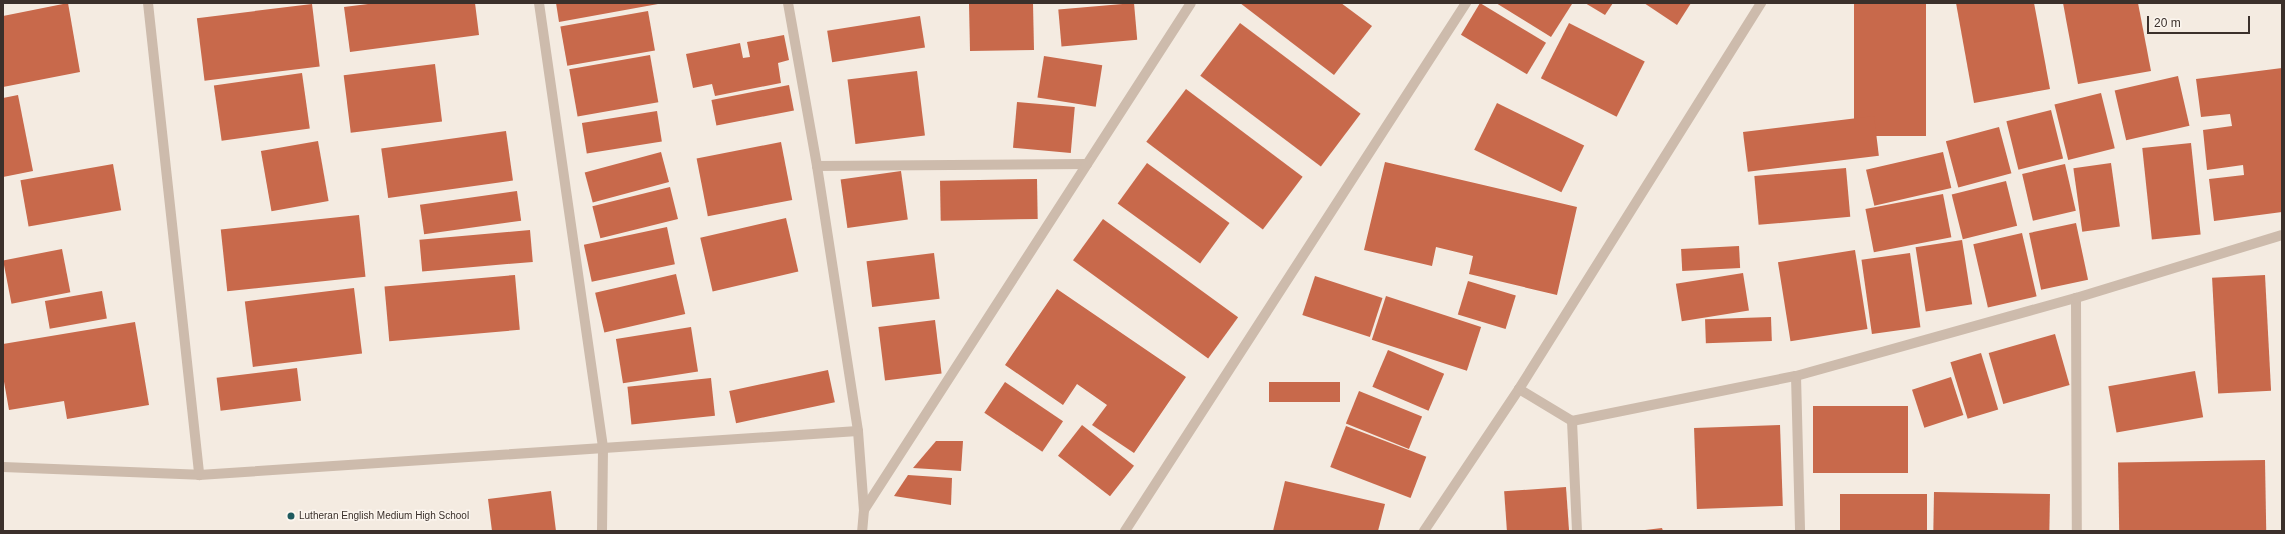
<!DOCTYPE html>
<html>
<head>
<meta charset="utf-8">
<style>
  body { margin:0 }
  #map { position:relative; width:2285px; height:534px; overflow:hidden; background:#f4ebe1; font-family:Helvetica,sans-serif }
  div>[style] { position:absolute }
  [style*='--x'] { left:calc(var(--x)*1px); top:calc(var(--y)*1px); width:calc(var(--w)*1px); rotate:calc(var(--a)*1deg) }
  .building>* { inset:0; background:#c8694b; transform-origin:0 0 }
  .minor>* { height:10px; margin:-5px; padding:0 5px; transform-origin:5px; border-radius:5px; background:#cdbbac }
  .dots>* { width:11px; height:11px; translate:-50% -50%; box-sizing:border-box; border:2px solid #fbf5ee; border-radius:50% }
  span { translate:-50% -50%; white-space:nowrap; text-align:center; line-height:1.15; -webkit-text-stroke:3px #fbf5ee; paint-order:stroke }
  .poi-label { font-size:10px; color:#3b302b }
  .left { translate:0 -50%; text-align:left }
  .frame { position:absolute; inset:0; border:4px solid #3b302b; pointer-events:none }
  .scale { position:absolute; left:2147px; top:16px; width:103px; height:18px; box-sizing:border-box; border:2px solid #3b302b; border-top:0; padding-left:5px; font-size:12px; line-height:14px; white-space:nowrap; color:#3b302b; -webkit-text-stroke:3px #fbf5ee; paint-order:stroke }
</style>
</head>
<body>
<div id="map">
  <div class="building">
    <i style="clip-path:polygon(68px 3px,80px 72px,3px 87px,3px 16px)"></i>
    <i style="clip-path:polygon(376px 3px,475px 3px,479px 35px,350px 52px,344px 7px)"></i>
    <i style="clip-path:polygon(556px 3px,658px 3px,658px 4px,559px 22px)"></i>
    <i style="clip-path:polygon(1020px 3px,1033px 3px,1034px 50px,970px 51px,969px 4px)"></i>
    <i style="left:1134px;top:3px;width:37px;height:76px;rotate:85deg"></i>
    <i style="clip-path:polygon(1240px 3px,1341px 3px,1372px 26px,1334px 75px)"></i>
    <i style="left:1480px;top:3px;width:77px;height:37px;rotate:31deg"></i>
    <i style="clip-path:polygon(1496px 3px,1570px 3px,1572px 4px,1551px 37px)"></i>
    <i style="clip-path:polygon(1585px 3px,1613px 3px,1605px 15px)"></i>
    <i style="clip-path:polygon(1644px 3px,1691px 3px,1677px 25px)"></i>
    <i style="left:1854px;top:3px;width:72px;height:133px"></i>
    <i style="clip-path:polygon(1956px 3px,2034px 3px,2050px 89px,1974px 103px)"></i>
    <i style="clip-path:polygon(2063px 3px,2138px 3px,2151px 71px,2078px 84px)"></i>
    <i style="left:312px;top:4px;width:63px;height:116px;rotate:83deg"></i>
    <i style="left:648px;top:11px;width:40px;height:89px;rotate:80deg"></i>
    <i style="left:920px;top:16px;width:32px;height:94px;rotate:81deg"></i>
    <i style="left:1240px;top:23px;width:151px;height:66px;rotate:37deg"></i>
    <i style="left:1569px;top:23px;width:85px;height:62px;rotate:27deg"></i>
    <i style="clip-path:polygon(784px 35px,789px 60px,778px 63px,781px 83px,715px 96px,712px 84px,693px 88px,686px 54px,740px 43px,743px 58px,750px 57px,747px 42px)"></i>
    <i style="left:650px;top:55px;width:48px;height:82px;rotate:80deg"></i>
    <i style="left:1044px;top:56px;width:59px;height:42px;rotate:9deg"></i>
    <i style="left:435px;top:64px;width:58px;height:92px;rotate:83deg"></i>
    <i style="clip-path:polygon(2282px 68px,2282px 212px,2214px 221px,2209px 179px,2244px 175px,2243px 165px,2207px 170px,2203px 130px,2232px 126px,2230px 114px,2201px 117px,2196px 79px)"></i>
    <i style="left:917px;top:71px;width:65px;height:70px;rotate:83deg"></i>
    <i style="left:302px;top:73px;width:56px;height:89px;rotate:82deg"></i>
    <i style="left:2178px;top:76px;width:51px;height:65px;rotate:77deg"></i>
    <i style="left:789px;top:85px;width:26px;height:79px;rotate:79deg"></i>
    <i style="left:1186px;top:89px;width:146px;height:66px;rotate:37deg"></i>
    <i style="left:2101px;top:93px;width:57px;height:48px;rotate:76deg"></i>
    <i style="clip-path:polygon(18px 95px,33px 171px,3px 177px,3px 98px)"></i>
    <i style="left:1017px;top:102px;width:58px;height:46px;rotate:5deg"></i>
    <i style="left:1497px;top:103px;width:97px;height:52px;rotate:26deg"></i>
    <i style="left:2051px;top:110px;width:50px;height:46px;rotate:76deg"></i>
    <i style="left:657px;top:111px;width:31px;height:76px;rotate:81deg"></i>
    <i style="left:1874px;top:116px;width:40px;height:132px;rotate:83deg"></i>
    <i style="left:1999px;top:127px;width:48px;height:55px;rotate:75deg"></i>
    <i style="left:506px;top:131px;width:50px;height:126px;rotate:82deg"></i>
    <i style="left:318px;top:141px;width:61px;height:58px;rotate:80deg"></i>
    <i style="left:781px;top:142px;width:59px;height:86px;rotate:79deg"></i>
    <i style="left:2191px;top:143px;width:92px;height:49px;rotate:84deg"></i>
    <i style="left:661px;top:152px;width:31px;height:79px;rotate:75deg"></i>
    <i style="left:1943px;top:152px;width:37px;height:79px;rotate:77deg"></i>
    <i style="clip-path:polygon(1385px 162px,1577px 207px,1557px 295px,1469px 274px,1473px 256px,1436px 247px,1432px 266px,1364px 250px)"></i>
    <i style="left:1147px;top:163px;width:102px;height:50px;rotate:36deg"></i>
    <i style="left:2111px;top:163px;width:64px;height:38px;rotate:82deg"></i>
    <i style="left:113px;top:164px;width:47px;height:94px;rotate:80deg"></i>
    <i style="left:2065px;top:164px;width:48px;height:44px;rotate:77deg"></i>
    <i style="left:1846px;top:168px;width:49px;height:92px;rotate:85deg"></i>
    <i style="left:901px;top:171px;width:49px;height:61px;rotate:82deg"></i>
    <i style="left:1037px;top:179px;width:40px;height:97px;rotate:89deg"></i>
    <i style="left:2006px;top:181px;width:46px;height:56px;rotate:76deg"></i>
    <i style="left:670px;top:187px;width:33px;height:80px;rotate:76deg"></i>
    <i style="left:517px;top:191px;width:30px;height:98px;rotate:82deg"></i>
    <i style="left:1943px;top:194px;width:44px;height:79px;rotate:79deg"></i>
    <i style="left:359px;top:215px;width:62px;height:139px;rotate:84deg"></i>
    <i style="left:786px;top:218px;width:55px;height:88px;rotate:77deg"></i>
    <i style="left:1103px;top:219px;width:167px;height:51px;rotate:36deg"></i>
    <i style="left:2076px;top:223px;width:58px;height:48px;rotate:78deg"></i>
    <i style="left:667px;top:227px;width:38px;height:85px;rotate:78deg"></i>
    <i style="left:530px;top:230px;width:32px;height:111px;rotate:85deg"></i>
    <i style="left:2022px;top:233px;width:65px;height:50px;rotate:77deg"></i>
    <i style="left:1962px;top:240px;width:65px;height:47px;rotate:81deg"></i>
    <i style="left:1739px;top:246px;width:22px;height:58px;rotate:87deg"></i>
    <i style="left:62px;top:249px;width:44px;height:60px;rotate:79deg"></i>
    <i style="left:1855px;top:250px;width:80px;height:78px;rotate:81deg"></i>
    <i style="left:934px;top:253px;width:46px;height:68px;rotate:83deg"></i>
    <i style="left:1910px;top:253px;width:75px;height:49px;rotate:82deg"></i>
    <i style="left:1743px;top:273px;width:38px;height:68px;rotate:81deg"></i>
    <i style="left:676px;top:274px;width:41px;height:83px;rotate:77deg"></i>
    <i style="left:515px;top:275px;width:55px;height:131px;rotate:85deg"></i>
    <i style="left:2265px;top:275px;width:116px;height:53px;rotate:87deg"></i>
    <i style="left:1315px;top:276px;width:71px;height:41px;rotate:18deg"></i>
    <i style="left:1468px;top:281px;width:50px;height:35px;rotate:17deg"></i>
    <i style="left:354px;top:288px;width:66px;height:110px;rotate:83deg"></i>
    <i style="clip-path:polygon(1057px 289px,1186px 377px,1134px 453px,1092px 425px,1107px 405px,1077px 384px,1063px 405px,1005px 365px)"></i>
    <i style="left:102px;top:291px;width:28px;height:58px;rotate:80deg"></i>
    <i style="left:1386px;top:296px;width:100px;height:46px;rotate:18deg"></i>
    <i style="left:1771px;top:317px;width:24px;height:66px;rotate:88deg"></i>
    <i style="left:935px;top:320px;width:54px;height:57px;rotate:83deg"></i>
    <i style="clip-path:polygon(135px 322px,149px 405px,67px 419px,64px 401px,9px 410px,3px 376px,3px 344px)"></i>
    <i style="left:691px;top:327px;width:45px;height:76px;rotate:81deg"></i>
    <i style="left:2055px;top:334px;width:53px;height:69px;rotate:74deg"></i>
    <i style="left:1388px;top:350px;width:61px;height:40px;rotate:23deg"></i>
    <i style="left:1981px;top:353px;width:59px;height:32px;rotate:73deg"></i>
    <i style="left:297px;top:368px;width:33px;height:81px;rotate:83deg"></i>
    <i style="left:828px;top:370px;width:33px;height:101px;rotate:78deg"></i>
    <i style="left:2195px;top:371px;width:47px;height:88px;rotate:80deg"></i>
    <i style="left:1951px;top:377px;width:40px;height:41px;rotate:72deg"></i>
    <i style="left:711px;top:378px;width:38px;height:84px;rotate:84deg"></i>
    <i style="left:1005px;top:382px;width:70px;height:37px;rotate:34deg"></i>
    <i style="left:1269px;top:382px;width:71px;height:20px"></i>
    <i style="left:1359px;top:391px;width:68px;height:35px;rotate:22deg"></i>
    <i style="left:1813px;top:406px;width:95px;height:67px"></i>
    <i style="left:1082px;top:425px;width:66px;height:39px;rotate:38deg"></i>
    <i style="left:1780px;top:425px;width:81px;height:86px;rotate:88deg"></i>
    <i style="left:1346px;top:426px;width:86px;height:44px;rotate:21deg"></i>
    <i style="clip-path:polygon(936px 441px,963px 441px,961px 471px,913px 468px)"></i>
    <i style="left:2265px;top:460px;width:71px;height:147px;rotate:89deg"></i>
    <i style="clip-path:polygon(908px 475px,952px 478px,951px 505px,894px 496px)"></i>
    <i style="clip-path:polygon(1285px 481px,1385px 504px,1378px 531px,1273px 531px)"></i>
    <i style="left:1566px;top:487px;width:44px;height:62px;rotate:86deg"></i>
    <i style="clip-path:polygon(551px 491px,556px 531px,492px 531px,488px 499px)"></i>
    <i style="left:1934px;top:492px;width:116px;height:39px;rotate:1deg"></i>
    <i style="left:1840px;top:494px;width:87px;height:37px"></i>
    <i style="clip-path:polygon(1662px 528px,1663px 531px,1645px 531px,1645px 530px)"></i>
  </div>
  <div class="minor">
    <i style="--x:148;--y:3;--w:475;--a:83.8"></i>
    <i style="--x:539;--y:3;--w:451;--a:81.8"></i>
    <i style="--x:603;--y:449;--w:82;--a:90.7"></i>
    <i style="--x:788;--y:3;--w:166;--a:79.9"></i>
    <i style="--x:817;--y:166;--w:268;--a:81.2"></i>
    <i style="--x:858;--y:431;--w:79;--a:85.7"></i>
    <i style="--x:864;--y:510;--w:21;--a:95"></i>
    <i style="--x:817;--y:166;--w:270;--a:-0.4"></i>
    <i style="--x:2076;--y:298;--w:233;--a:89.8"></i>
    <i style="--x:1796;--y:376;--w:155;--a:88.5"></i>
    <i style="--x:1519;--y:389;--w:62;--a:31.1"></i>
    <i style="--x:1572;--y:421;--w:228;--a:-11.4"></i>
    <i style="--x:1796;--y:376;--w:291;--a:-15.6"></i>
    <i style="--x:2076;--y:298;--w:215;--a:-17"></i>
    <i style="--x:1572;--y:421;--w:110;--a:87.4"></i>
    <i style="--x:3;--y:467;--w:196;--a:2.3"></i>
    <i style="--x:199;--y:475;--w:660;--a:-3.82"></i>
    <i style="--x:864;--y:510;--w:603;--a:-57.18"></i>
    <i style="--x:1125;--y:531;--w:629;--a:-57.14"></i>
    <i style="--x:1424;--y:531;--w:171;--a:-56.2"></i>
    <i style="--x:1519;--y:389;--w:456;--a:-57.9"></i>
  </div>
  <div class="dots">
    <i style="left:291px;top:516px;background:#1f5a5e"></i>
  </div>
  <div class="poi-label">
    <span class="left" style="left:299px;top:516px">Lutheran English Medium High School</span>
  </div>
  <div class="frame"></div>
  <div class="scale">20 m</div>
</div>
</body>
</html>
